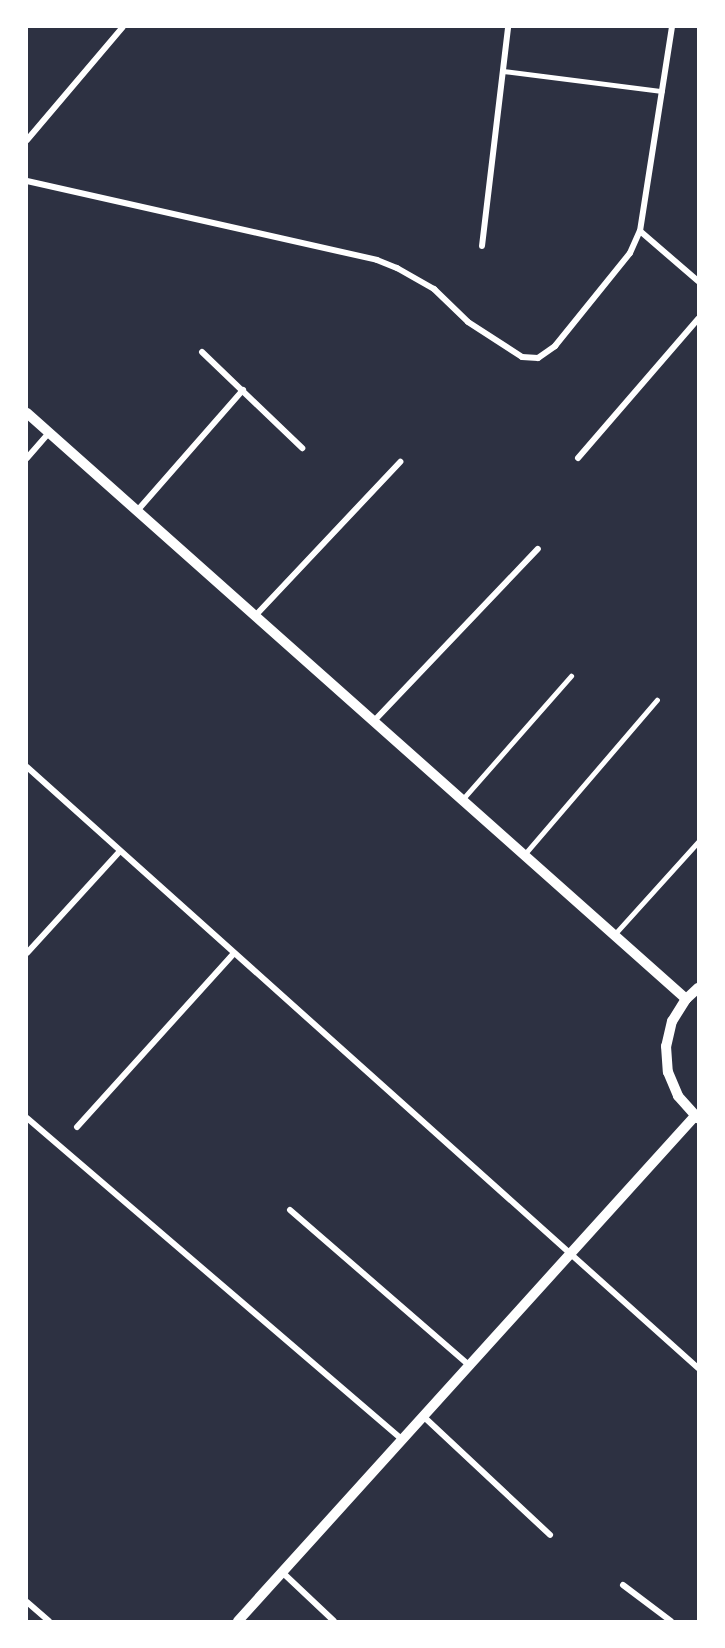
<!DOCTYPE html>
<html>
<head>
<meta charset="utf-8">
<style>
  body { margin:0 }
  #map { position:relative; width:725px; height:1648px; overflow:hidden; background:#2d3142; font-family:Commissioner,sans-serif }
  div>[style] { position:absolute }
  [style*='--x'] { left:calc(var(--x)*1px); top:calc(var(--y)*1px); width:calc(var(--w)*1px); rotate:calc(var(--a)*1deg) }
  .service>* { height:4.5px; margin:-2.25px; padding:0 2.25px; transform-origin:2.25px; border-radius:2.25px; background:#fff }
  .minor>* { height:6px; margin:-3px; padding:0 3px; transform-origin:3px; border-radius:3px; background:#fff }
  .tertiary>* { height:10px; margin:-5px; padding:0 5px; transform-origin:5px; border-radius:5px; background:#fff }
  span { translate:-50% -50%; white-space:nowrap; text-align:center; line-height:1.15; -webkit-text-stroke:4.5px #fff; paint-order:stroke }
  .frame { position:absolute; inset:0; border:28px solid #fff; pointer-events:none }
</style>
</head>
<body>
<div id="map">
  <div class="service">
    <i style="--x:503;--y:71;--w:160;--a:7.2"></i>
    <i style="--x:462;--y:800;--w:165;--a:-48.7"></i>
    <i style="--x:524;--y:855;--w:204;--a:-49.4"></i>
    <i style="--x:614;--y:935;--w:125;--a:-47.9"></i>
  </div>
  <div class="minor">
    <i style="--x:27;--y:140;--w:148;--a:-49.7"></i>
    <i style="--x:27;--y:181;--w:359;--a:12.7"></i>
    <i style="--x:377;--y:260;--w:22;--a:22"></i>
    <i style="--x:397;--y:268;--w:43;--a:29.6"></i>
    <i style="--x:434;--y:289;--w:47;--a:44.1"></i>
    <i style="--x:468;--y:322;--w:64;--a:32.9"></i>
    <i style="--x:522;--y:357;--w:16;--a:4"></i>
    <i style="--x:538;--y:358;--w:21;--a:-35"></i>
    <i style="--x:555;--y:346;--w:119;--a:-51.1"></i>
    <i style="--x:630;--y:253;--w:24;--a:-66"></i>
    <i style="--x:640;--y:231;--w:206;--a:-81.1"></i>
    <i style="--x:640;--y:231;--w:77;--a:40.8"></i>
    <i style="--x:482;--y:246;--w:221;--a:-83.2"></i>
    <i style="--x:202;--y:352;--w:139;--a:43.8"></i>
    <i style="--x:27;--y:458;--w:33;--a:-49"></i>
    <i style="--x:578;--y:458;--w:184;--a:-49.2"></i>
    <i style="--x:137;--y:511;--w:161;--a:-48.8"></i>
    <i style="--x:255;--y:616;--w:212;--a:-46.7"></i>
    <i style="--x:373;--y:722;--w:239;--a:-46.4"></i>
    <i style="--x:27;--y:767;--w:901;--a:41.85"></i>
    <i style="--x:27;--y:953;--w:138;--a:-47.6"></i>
    <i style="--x:27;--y:1118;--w:494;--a:40.6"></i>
    <i style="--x:77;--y:1127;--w:234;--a:-47.9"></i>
    <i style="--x:290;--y:1210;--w:237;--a:40.9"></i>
    <i style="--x:423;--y:1416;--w:174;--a:43.1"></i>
    <i style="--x:282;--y:1572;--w:71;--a:43.3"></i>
    <i style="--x:623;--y:1585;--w:60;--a:36.9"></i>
    <i style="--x:27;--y:1602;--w:29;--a:41"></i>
  </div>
  <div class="tertiary">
    <i style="--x:27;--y:413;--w:882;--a:41.64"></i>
    <i style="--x:698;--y:988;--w:16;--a:137"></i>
    <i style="--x:686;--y:999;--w:26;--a:122"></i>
    <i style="--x:672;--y:1021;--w:26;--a:103"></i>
    <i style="--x:666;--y:1046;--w:26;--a:86"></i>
    <i style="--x:668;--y:1072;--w:26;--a:67"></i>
    <i style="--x:678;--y:1096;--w:30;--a:48"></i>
    <i style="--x:238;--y:1621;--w:681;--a:-47.86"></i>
  </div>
  <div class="frame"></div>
</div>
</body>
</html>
